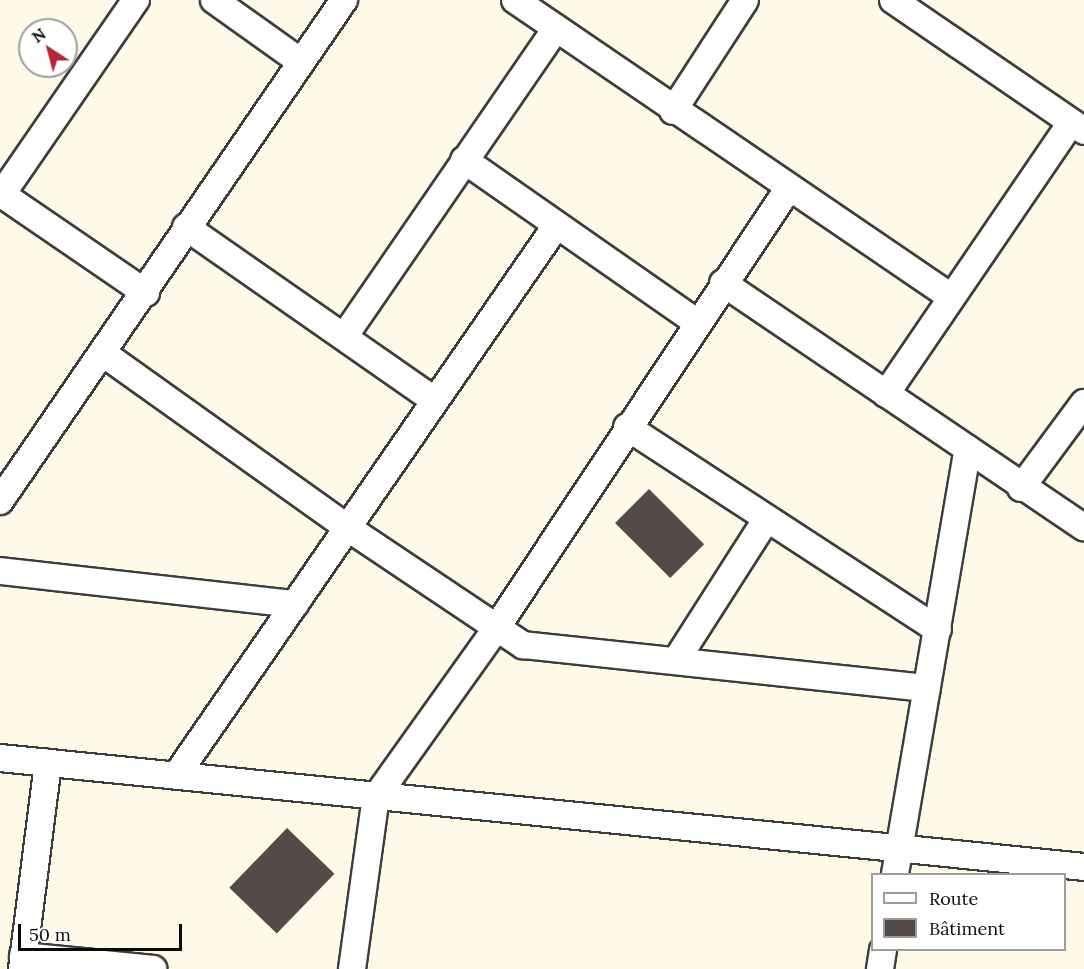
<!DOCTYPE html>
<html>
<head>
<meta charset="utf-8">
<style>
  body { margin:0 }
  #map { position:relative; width:1084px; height:969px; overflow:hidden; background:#fffae8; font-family:Lora,serif }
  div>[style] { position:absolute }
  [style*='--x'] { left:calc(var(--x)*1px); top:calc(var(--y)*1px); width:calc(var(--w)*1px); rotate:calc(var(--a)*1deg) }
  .building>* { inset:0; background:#534b47; transform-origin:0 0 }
  .roads { filter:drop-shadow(2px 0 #3d3d3d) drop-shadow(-2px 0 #3d3d3d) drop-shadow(0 2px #3d3d3d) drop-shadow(0 -2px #3d3d3d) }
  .minor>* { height:26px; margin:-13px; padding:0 13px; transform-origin:13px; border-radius:13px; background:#fff }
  span { translate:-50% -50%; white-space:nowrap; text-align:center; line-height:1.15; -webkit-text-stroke:6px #fff; paint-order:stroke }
  .legend { position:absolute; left:871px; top:873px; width:195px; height:78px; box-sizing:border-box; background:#fff; border:2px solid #9d9d9d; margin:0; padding:8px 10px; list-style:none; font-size:18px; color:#0a0a0a }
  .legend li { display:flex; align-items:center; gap:12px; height:30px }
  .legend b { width:30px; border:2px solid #9d9d9d }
  .north { position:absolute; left:18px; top:18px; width:60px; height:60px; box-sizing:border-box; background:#fff; border:2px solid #9d9d9d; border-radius:50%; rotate:324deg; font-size:16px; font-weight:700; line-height:24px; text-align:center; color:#0a0a0a }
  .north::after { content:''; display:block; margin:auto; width:21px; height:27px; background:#b82531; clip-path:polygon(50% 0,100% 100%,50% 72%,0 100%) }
  .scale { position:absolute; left:18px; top:924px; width:164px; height:27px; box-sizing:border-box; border:3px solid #0a0a0a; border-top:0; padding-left:8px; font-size:18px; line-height:21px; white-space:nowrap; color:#0a0a0a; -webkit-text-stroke:4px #fff; paint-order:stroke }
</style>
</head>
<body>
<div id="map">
  <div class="building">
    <i style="left:649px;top:489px;width:78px;height:48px;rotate:45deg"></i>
    <i style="left:287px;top:828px;width:66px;height:83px;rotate:44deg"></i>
  </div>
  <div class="roads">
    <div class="minor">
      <i style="--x:214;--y:0;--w:107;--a:35.5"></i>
      <i style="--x:515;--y:0;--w:528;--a:34.26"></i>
      <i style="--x:893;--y:0;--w:232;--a:34.4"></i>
      <i style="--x:673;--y:111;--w:132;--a:-57"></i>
      <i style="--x:464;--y:160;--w:283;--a:34.9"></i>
      <i style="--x:0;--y:193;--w:177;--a:34.4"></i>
      <i style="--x:2;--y:194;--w:236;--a:-55.4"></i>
      <i style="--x:186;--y:227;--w:302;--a:34.9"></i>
      <i style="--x:723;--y:283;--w:436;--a:34.1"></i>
      <i style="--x:346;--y:334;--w:371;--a:-55.5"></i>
      <i style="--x:104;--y:354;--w:300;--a:35.5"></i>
      <i style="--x:348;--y:528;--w:211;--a:33.8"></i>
      <i style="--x:523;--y:645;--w:406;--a:6.1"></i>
      <i style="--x:886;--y:394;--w:328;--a:-55.7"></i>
      <i style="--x:627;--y:427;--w:371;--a:33.1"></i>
      <i style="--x:1021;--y:488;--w:106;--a:-53.5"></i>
      <i style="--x:0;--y:501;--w:608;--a:-55.53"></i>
      <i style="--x:0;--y:571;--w:297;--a:6.4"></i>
      <i style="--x:677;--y:659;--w:165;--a:-57.4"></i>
      <i style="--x:0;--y:758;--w:1089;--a:5.74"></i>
      <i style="--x:178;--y:773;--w:665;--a:-55.35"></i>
      <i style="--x:895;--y:874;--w:431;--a:-80.3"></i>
      <i style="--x:23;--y:956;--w:131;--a:5.7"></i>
      <i style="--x:22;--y:969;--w:208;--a:-82.8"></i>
      <i style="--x:352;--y:969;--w:174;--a:-82.1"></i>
      <i style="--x:376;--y:797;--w:205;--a:-54.5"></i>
      <i style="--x:495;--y:630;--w:529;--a:-56.4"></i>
      <i style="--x:880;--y:969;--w:19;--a:-81"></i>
    </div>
  </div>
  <ul class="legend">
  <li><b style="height:8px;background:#fff"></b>Route</li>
  <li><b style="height:16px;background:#534b47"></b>Bâtiment</li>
  </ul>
  <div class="north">N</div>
  <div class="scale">50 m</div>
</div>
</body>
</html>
